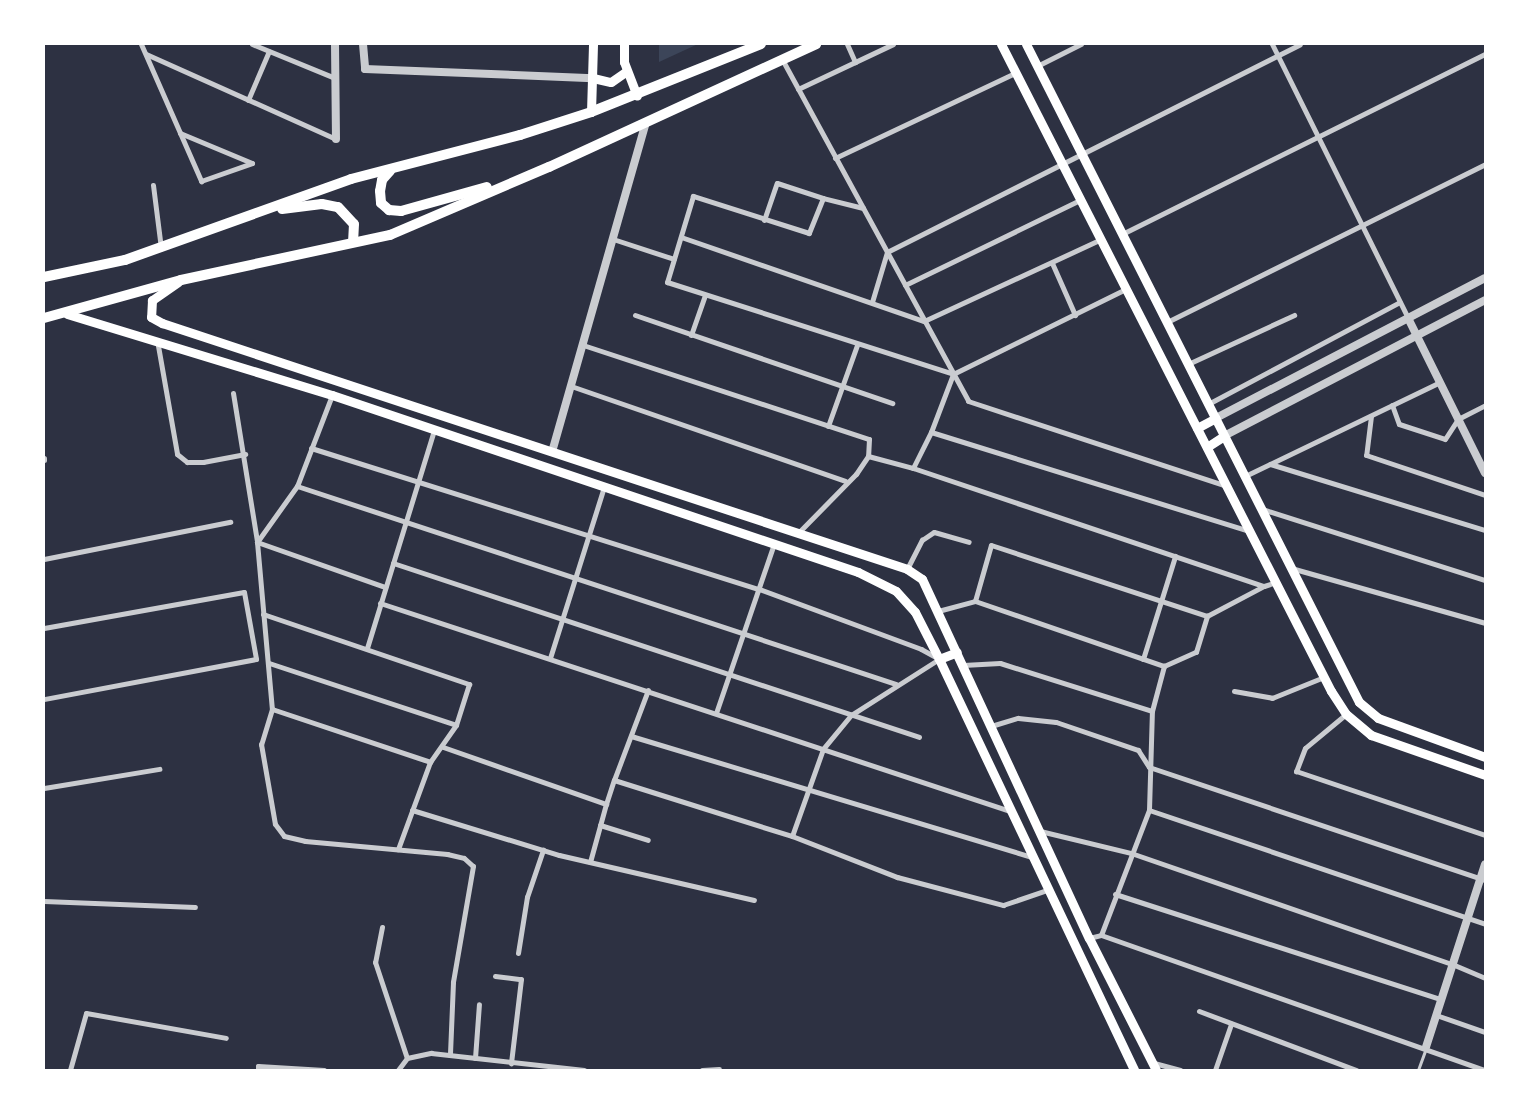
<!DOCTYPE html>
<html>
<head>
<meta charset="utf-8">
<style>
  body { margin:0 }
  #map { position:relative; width:1529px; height:1114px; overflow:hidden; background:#2d3142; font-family:Raleway,sans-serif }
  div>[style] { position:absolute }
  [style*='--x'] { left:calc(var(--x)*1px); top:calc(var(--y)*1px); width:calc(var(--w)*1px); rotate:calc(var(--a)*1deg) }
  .green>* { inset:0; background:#3c4559 }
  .service>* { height:3px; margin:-1.5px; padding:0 1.5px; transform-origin:1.5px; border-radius:1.5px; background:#caccd0 }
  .minor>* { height:5px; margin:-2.5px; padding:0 2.5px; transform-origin:2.5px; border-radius:2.5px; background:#caccd0 }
  .tertiary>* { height:8px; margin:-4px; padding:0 4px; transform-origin:4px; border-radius:4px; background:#caccd0 }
  .secondary>* { height:9px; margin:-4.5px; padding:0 4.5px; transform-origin:4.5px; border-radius:4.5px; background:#fff }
  .primary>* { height:10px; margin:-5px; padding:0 5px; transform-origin:5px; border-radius:5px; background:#fff }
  span { translate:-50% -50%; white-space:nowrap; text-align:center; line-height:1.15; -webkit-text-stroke:5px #fff; paint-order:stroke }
  .frame { position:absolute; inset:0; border:45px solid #fff; pointer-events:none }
</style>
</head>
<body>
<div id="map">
  <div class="green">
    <i style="clip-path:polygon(659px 44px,698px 44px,659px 62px)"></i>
  </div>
  <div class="service">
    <i style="--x:1418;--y:1070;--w:23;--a:-70"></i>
  </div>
  <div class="minor">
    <i style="--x:141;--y:44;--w:150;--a:66.3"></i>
    <i style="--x:201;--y:181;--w:54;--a:-19.4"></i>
    <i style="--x:252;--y:163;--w:78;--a:-157.4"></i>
    <i style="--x:252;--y:44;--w:90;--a:22.3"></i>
    <i style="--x:847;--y:44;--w:20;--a:66"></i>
    <i style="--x:1272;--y:44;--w:306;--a:63.6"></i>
    <i style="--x:146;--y:54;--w:208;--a:24.1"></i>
    <i style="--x:783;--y:61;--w:387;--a:61.4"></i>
    <i style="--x:968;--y:401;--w:272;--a:18.2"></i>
    <i style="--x:1037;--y:66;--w:49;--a:-26.6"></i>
    <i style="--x:798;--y:89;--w:105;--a:-25.3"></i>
    <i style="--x:248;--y:100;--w:53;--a:-66.8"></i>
    <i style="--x:835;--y:158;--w:199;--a:-25.3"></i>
    <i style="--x:153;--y:185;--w:64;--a:82.8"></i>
    <i style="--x:863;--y:208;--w:41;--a:-166"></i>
    <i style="--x:823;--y:198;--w:38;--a:112"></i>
    <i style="--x:809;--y:233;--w:122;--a:-162.3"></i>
    <i style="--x:693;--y:196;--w:90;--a:106.8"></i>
    <i style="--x:667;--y:282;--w:300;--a:17.8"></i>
    <i style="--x:764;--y:220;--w:39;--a:-71"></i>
    <i style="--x:777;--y:183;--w:48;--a:18.1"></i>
    <i style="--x:1122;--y:234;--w:405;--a:-26.4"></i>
    <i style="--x:681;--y:237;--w:257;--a:19.1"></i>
    <i style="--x:924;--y:321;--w:193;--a:-24.8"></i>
    <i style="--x:613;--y:239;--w:64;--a:18.2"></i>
    <i style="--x:1052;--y:263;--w:57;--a:66.1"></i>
    <i style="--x:905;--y:285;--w:195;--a:-25.9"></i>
    <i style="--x:872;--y:302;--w:52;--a:-73.3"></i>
    <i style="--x:887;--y:252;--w:462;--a:-26.7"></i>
    <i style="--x:635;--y:315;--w:272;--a:18.9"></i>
    <i style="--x:1167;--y:322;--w:355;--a:-26.4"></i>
    <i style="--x:691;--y:335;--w:42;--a:-70.7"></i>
    <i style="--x:157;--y:340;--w:116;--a:80"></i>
    <i style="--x:177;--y:454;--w:13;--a:39"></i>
    <i style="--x:187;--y:462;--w:16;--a:0"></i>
    <i style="--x:203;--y:462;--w:43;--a:-10.8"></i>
    <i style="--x:583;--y:345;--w:301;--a:18.2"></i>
    <i style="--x:869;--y:439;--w:17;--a:93"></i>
    <i style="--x:1188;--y:364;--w:117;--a:-24.8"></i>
    <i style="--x:953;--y:374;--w:193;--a:-26.2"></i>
    <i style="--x:571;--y:386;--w:290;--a:19.1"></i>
    <i style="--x:233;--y:393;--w:151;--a:80.8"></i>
    <i style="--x:257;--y:542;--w:168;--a:84.9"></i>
    <i style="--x:272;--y:709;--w:37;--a:107"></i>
    <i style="--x:261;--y:744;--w:81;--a:80.1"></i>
    <i style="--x:275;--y:824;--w:15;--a:53"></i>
    <i style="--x:284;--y:836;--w:22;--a:13"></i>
    <i style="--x:305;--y:841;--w:143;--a:5.2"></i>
    <i style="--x:447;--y:854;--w:17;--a:13"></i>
    <i style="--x:464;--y:858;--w:12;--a:42"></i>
    <i style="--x:473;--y:866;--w:118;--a:99.8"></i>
    <i style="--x:453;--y:982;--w:73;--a:92.4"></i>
    <i style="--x:332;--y:395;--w:97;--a:111"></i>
    <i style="--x:297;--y:486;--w:69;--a:125.5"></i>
    <i style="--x:257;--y:542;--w:136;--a:19.4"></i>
    <i style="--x:1208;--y:404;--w:217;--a:-28"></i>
    <i style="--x:1392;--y:405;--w:20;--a:70"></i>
    <i style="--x:1399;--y:424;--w:48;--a:18.1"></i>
    <i style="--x:1445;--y:439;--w:24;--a:-57"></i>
    <i style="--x:1458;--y:419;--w:30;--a:-27"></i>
    <i style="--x:1371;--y:416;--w:39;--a:97"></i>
    <i style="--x:1366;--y:455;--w:126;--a:18.6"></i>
    <i style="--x:828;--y:426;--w:86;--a:-70.3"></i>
    <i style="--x:931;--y:432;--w:332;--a:17.3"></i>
    <i style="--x:311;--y:448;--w:470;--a:17.5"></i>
    <i style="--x:759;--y:589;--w:173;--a:20.3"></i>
    <i style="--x:921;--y:649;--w:21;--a:29"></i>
    <i style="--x:939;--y:659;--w:104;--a:147.5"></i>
    <i style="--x:851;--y:715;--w:44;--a:129.5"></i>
    <i style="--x:823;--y:749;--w:92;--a:109.6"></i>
    <i style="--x:44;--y:458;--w:2;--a:90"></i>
    <i style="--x:1270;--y:464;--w:225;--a:17.1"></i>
    <i style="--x:913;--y:468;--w:370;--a:18.6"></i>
    <i style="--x:1264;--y:586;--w:13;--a:-18"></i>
    <i style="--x:1245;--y:476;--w:216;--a:-25.7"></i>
    <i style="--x:297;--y:486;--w:631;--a:18.29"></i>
    <i style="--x:1262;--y:509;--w:234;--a:17.7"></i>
    <i style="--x:798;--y:533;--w:83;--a:-45.5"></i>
    <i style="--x:856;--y:474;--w:22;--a:-56"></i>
    <i style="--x:868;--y:456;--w:47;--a:14.9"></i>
    <i style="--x:913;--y:468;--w:40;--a:-63.4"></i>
    <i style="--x:931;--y:432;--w:62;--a:-69.2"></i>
    <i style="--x:44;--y:559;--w:190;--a:-11.3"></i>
    <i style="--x:393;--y:563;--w:554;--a:18.3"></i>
    <i style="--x:1291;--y:568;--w:202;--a:15.8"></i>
    <i style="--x:907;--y:569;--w:33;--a:-63"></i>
    <i style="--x:922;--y:540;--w:14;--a:-34"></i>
    <i style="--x:934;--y:532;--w:36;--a:16"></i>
    <i style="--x:975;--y:601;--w:58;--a:-74.1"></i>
    <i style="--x:991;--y:545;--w:227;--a:18.2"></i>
    <i style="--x:380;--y:603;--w:663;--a:18.27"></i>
    <i style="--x:938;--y:611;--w:38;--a:-15"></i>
    <i style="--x:975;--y:601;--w:200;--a:19"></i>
    <i style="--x:263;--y:614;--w:218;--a:18.8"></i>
    <i style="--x:469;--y:684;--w:43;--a:107.6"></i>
    <i style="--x:456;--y:725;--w:45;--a:125.1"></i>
    <i style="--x:430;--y:762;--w:93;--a:110.2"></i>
    <i style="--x:44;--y:628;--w:203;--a:-10.2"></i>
    <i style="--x:244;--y:592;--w:68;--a:79.8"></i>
    <i style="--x:256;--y:659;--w:216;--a:169.3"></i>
    <i style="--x:367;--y:648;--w:228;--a:-72.9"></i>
    <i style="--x:550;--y:658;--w:179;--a:-72.5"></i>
    <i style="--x:1143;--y:659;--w:108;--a:-72.7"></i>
    <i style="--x:269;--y:663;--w:197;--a:18.3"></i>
    <i style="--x:963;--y:665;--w:37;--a:-3"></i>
    <i style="--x:1000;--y:663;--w:159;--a:17.5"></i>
    <i style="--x:1234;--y:691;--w:39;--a:10"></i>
    <i style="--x:1272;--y:698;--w:56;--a:-22"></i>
    <i style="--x:272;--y:709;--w:167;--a:18.5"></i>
    <i style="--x:716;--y:713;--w:179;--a:-71.1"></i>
    <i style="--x:1346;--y:714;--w:53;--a:140.3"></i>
    <i style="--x:1305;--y:748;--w:25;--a:111"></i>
    <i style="--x:1296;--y:771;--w:200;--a:18.7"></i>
    <i style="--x:991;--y:726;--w:28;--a:-17"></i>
    <i style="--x:1018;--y:718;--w:38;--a:6"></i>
    <i style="--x:1056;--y:722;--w:87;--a:18.9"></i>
    <i style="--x:1138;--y:750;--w:20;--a:57"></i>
    <i style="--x:1149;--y:767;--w:354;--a:18.6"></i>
    <i style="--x:631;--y:736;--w:418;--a:16.8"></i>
    <i style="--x:443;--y:747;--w:173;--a:19.3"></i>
    <i style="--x:606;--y:804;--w:25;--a:-72"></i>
    <i style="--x:614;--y:780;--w:187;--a:17.5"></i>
    <i style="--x:792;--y:836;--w:113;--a:21.3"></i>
    <i style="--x:897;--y:877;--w:110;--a:14.8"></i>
    <i style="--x:1003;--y:905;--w:46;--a:-18.8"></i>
    <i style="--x:614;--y:780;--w:96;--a:-69.3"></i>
    <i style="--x:44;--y:788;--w:117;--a:-9.4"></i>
    <i style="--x:412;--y:810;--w:154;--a:17"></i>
    <i style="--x:559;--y:855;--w:200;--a:13"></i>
    <i style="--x:1149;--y:810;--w:355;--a:18.7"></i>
    <i style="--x:600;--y:825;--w:50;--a:17.4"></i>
    <i style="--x:1040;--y:831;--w:94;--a:13.6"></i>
    <i style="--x:1131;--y:853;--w:340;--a:19.1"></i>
    <i style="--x:1452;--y:964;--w:36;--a:23"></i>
    <i style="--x:590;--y:862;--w:60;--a:-74.6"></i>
    <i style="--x:1115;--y:894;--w:342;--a:17.9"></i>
    <i style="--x:44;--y:901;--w:151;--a:2.3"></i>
    <i style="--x:382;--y:927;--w:36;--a:101"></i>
    <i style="--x:375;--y:962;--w:101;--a:71.6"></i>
    <i style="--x:1101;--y:935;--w:406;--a:19.4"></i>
    <i style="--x:1089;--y:938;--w:12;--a:-14"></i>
    <i style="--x:1101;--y:935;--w:134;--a:-69"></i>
    <i style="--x:1149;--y:810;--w:99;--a:-88.3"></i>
    <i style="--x:1152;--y:711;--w:47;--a:-75.1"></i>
    <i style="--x:1164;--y:666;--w:35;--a:-24"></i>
    <i style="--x:1196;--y:652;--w:38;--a:-73"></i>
    <i style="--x:1207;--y:616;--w:64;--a:-27.8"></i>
    <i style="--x:518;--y:953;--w:57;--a:-80.9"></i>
    <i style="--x:527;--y:897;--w:50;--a:-71.2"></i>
    <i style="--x:495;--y:976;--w:26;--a:7"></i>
    <i style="--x:521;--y:979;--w:85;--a:96.8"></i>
    <i style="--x:1199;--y:1011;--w:168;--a:20.6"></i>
    <i style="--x:1436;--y:1015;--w:52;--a:19.1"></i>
    <i style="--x:475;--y:1058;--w:54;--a:-85.8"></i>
    <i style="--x:1154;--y:1063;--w:27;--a:15"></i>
    <i style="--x:70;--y:1070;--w:59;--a:-74.3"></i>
    <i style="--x:86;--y:1013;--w:142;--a:10.1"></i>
    <i style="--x:258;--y:1070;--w:4;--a:-90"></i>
    <i style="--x:258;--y:1066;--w:66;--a:3.5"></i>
    <i style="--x:398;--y:1070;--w:15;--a:-53"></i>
    <i style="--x:407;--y:1058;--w:25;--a:-12"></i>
    <i style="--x:431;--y:1053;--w:154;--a:6.3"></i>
    <i style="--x:702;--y:1070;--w:17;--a:-3"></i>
    <i style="--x:1215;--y:1070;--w:49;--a:-70.8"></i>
  </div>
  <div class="tertiary">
    <i style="--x:335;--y:44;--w:95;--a:89.4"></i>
    <i style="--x:363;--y:44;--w:25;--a:85"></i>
    <i style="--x:365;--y:69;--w:228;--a:2.3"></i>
    <i style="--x:1408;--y:318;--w:173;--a:63.6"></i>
    <i style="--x:1216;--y:418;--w:303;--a:-27.5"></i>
    <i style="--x:1224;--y:436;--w:294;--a:-27.5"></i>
    <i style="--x:552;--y:452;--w:342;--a:-74.1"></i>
    <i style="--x:1426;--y:1047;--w:192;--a:-72.1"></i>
  </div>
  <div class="secondary">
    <i style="--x:624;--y:44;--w:18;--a:90"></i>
    <i style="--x:624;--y:62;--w:36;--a:69"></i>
    <i style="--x:1001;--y:44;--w:726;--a:62.98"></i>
    <i style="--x:1331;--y:691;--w:27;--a:57"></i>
    <i style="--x:1346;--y:714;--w:33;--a:40"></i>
    <i style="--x:1371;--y:735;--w:121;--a:19.3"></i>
    <i style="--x:1026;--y:44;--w:737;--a:63.16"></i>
    <i style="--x:1359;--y:702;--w:25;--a:40"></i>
    <i style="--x:1378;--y:718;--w:114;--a:20"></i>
    <i style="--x:593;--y:78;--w:18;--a:13"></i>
    <i style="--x:611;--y:82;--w:19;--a:-35"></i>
    <i style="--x:591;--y:112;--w:68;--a:-88.3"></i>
    <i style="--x:178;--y:282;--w:32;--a:145"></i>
    <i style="--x:152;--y:300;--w:17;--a:93"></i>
    <i style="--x:151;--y:317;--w:13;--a:29"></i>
    <i style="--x:162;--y:323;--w:785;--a:18.27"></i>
    <i style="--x:907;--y:569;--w:18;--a:34"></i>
    <i style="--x:922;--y:579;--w:396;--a:65.1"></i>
    <i style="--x:1089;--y:938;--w:148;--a:63.1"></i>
    <i style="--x:67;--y:314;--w:277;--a:17"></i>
    <i style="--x:332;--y:395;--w:555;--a:18.6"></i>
    <i style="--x:858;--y:572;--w:42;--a:26.6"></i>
    <i style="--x:896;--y:591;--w:28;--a:48"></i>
    <i style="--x:915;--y:612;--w:53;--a:62.9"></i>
    <i style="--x:939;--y:659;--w:455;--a:64.6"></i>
    <i style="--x:1197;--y:428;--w:21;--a:-28"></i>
    <i style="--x:1207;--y:447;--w:20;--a:-33"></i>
    <i style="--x:939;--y:659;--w:19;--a:-21"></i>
  </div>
  <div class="primary">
    <i style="--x:390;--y:171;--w:12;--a:132"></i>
    <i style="--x:382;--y:180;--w:11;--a:100"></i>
    <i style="--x:380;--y:191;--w:12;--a:85"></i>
    <i style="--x:381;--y:203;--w:11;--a:41"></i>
    <i style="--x:389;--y:210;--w:12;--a:5"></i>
    <i style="--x:401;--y:211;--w:89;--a:-15.6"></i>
    <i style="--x:282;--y:209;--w:40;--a:-7.1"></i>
    <i style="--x:322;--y:204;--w:16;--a:11"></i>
    <i style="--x:338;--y:207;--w:23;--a:47"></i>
    <i style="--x:354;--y:224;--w:18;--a:93"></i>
    <i style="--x:44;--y:277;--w:83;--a:-11.9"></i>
    <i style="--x:125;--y:260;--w:240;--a:-19.7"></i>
    <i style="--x:351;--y:179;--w:175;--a:-14.6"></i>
    <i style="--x:520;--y:135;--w:75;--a:-17.9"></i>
    <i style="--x:591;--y:112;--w:183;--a:-21.8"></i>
    <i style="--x:44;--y:318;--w:142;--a:-15.5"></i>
    <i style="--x:181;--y:280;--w:214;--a:-12.2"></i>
    <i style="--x:390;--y:235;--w:173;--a:-23.2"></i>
    <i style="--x:549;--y:167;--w:294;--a:-24.7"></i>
  </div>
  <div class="frame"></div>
</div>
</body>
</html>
